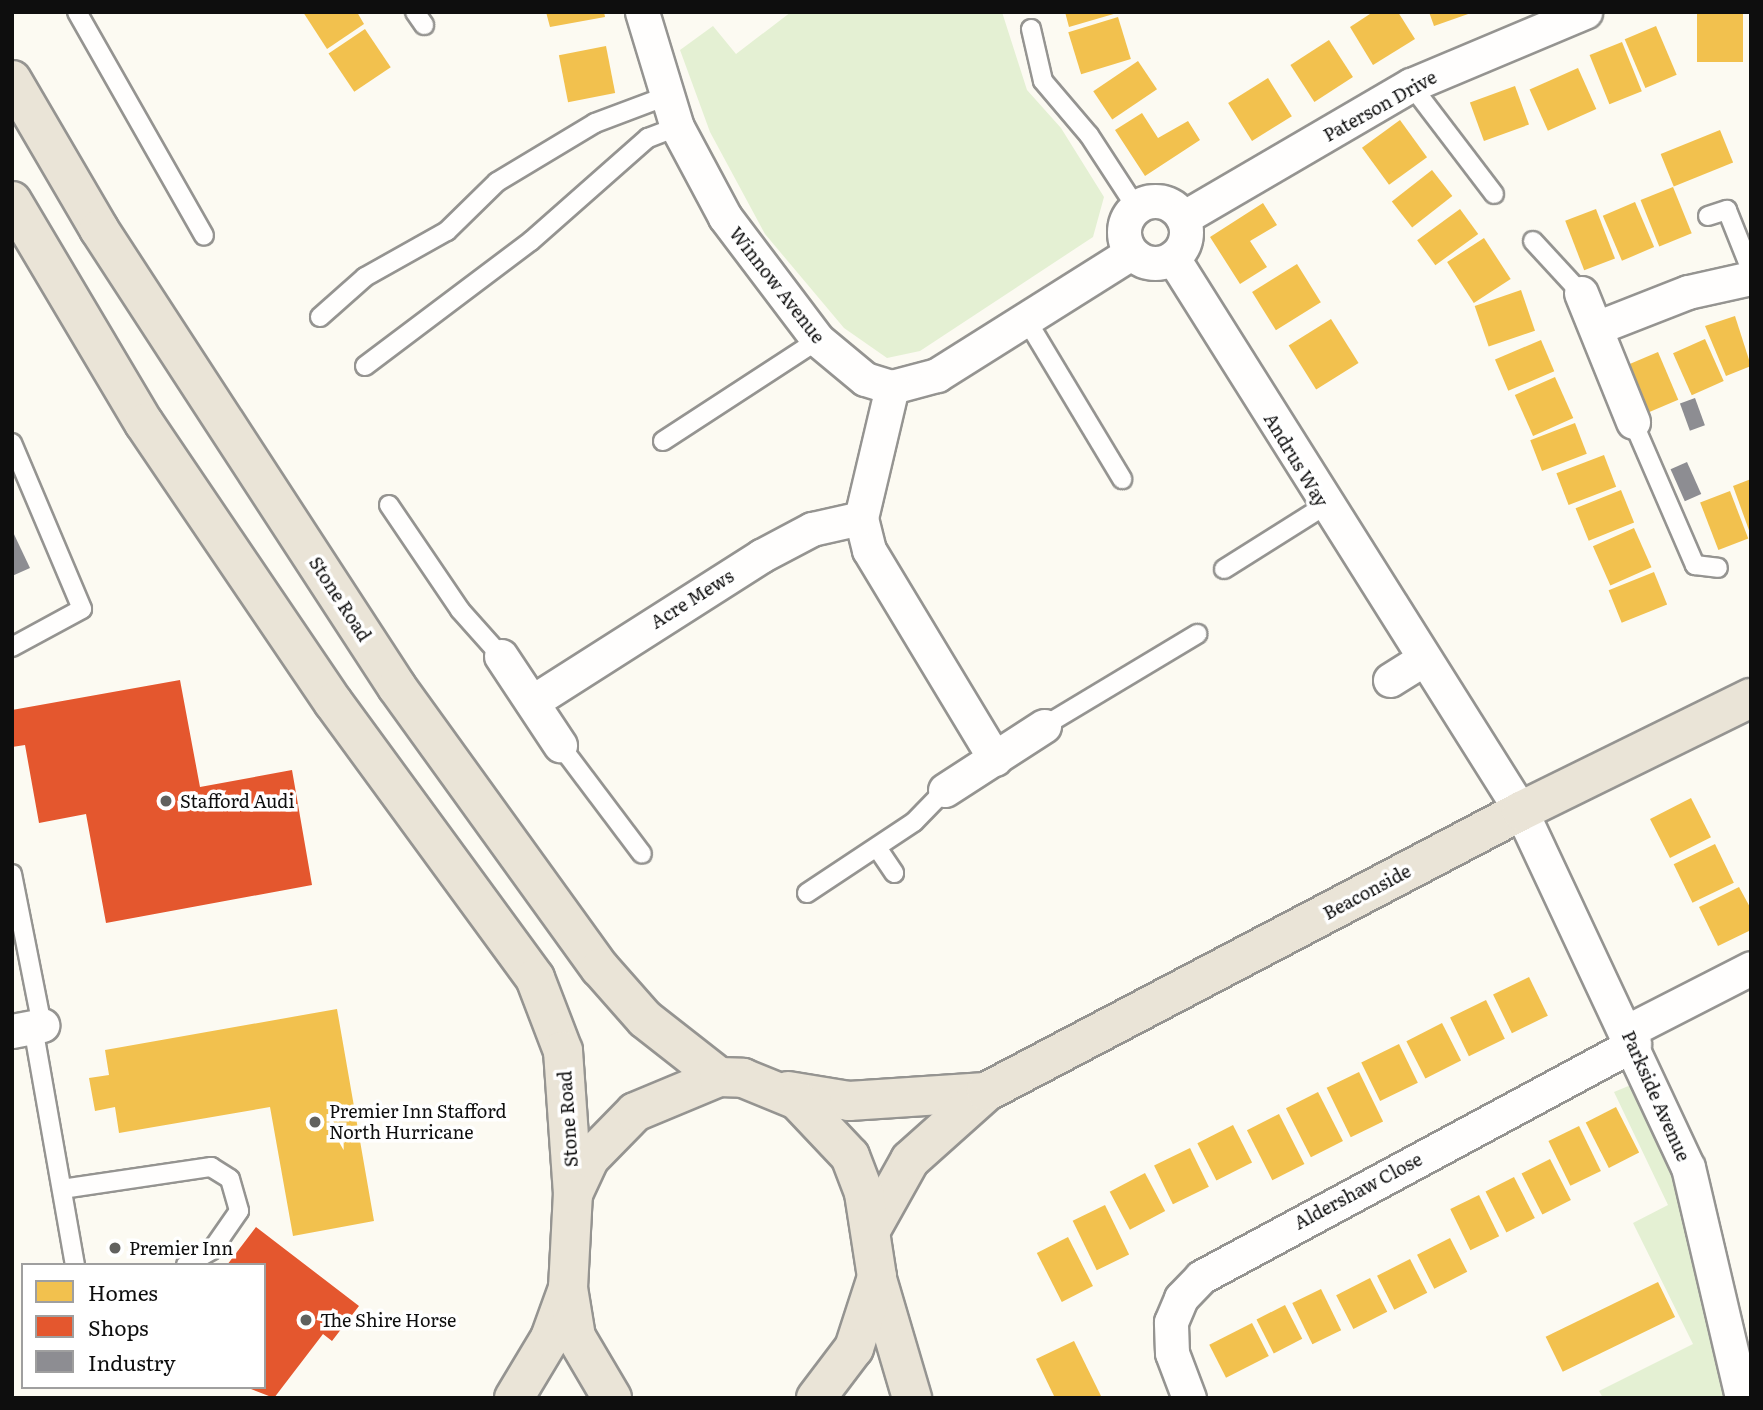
<!DOCTYPE html>
<html>
<head>
<meta charset="utf-8">
<style>
  body { margin:0 }
  #map { position:relative; width:1763px; height:1410px; overflow:hidden; background:#fcfaf2; font-family:Literata,serif }
  div>[style] { position:absolute }
  [style*='--x'] { left:calc(var(--x)*1px); top:calc(var(--y)*1px); width:calc(var(--w)*1px); rotate:calc(var(--a)*1deg) }
  .green>* { inset:0; background:#e4f0d3 }
  .homes>* { inset:0; background:#f2c14e; transform-origin:0 0 }
  .shops>* { inset:0; background:#e4572e }
  .industry>* { inset:0; background:#8d8d92; transform-origin:0 0 }
  .roads { filter:drop-shadow(2px 0 #959491) drop-shadow(-2px 0 #959491) drop-shadow(0 2px #959491) drop-shadow(0 -2px #959491) }
  .service>* { height:18px; margin:-9px; padding:0 9px; transform-origin:9px; border-radius:9px; background:#fffefd }
  .minor>* { height:33px; margin:-16.5px; padding:0 16.5px; transform-origin:16.5px; border-radius:16.5px; background:#fffefd }
  .minor>.ring { margin:-16.5px; padding:0; box-sizing:content-box; background:none; border:33px solid #fffefd; border-radius:50% }
  .trunk>* { height:38px; margin:-19px; padding:0 19px; transform-origin:19px; border-radius:19px; background:#eae4d7 }
  .dots>* { width:19px; height:19px; translate:-50% -50%; box-sizing:border-box; border:4px solid #fff; border-radius:50% }
  span { translate:-50% -50%; white-space:nowrap; text-align:center; line-height:1.15; -webkit-text-stroke:7px #fff; paint-order:stroke }
  .street-label { font-size:18px; color:#0e0e0e }
  .poi-label { font-size:18px; color:#0e0e0e }
  .left { translate:0 -50%; text-align:left }
  .frame { position:absolute; inset:0; border:14px solid #0e0e0e; pointer-events:none }
  .legend { position:absolute; left:21px; top:1263px; width:245px; height:126px; box-sizing:border-box; background:#fff; border:2px solid #9f9f9f; margin:0; padding:9px 12px; list-style:none; font-size:21px; color:#0e0e0e }
  .legend li { display:flex; align-items:center; gap:14px; height:35px }
  .legend b { width:35px; border:2px solid #9f9f9f }
</style>
</head>
<body>
<div id="map">
  <div class="green">
    <i style="clip-path:polygon(791px 12px,1002px 12px,1027px 90px,1061px 128px,1104px 197px,1093px 237px,920px 351px,887px 358px,844px 328px,765px 234px,710px 132px,680px 50px,713px 26px,736px 54px)"></i>
    <i style="clip-path:polygon(1638px 1082px,1673px 1147px,1731px 1398px,1603px 1398px,1599px 1391px,1693px 1344px,1633px 1223px,1668px 1205px,1614px 1092px)"></i>
  </div>
  <div class="homes">
    <i style="clip-path:polygon(303px 12px,357px 12px,364px 24px,327px 49px)"></i>
    <i style="clip-path:polygon(546px 12px,604px 12px,605px 17px,550px 27px)"></i>
    <i style="clip-path:polygon(1065px 12px,1117px 12px,1117px 13px,1069px 27px)"></i>
    <i style="clip-path:polygon(1373px 12px,1398px 12px,1415px 39px,1373px 65px,1350px 27px)"></i>
    <i style="clip-path:polygon(1429px 12px,1471px 12px,1471px 13px,1434px 26px)"></i>
    <i style="left:1697px;top:12px;width:46px;height:50px"></i>
    <i style="left:1118px;top:17px;width:44px;height:52px;rotate:73deg"></i>
    <i style="left:1656px;top:26px;width:53px;height:34px;rotate:67deg"></i>
    <i style="left:365px;top:29px;width:46px;height:44px;rotate:56deg"></i>
    <i style="left:1329px;top:40px;width:44px;height:46px;rotate:57deg"></i>
    <i style="left:1622px;top:42px;width:53px;height:35px;rotate:68deg"></i>
    <i style="left:606px;top:46px;width:48px;height:48px;rotate:79deg"></i>
    <i style="left:1138px;top:61px;width:34px;height:54px;rotate:56deg"></i>
    <i style="left:1578px;top:68px;width:45px;height:53px;rotate:66deg"></i>
    <i style="left:1268px;top:78px;width:45px;height:47px;rotate:58deg"></i>
    <i style="left:1515px;top:86px;width:41px;height:48px;rotate:70deg"></i>
    <i style="clip-path:polygon(1142px 113px,1158px 138px,1188px 121px,1200px 140px,1145px 176px,1115px 130px)"></i>
    <i style="left:1400px;top:120px;width:46px;height:47px;rotate:54deg"></i>
    <i style="left:1720px;top:130px;width:35px;height:64px;rotate:68deg"></i>
    <i style="left:1432px;top:170px;width:33px;height:51px;rotate:52deg"></i>
    <i style="left:1673px;top:187px;width:50px;height:35px;rotate:68deg"></i>
    <i style="left:1635px;top:202px;width:49px;height:35px;rotate:67deg"></i>
    <i style="clip-path:polygon(1263px 203px,1277px 225px,1250px 241px,1267px 267px,1240px 284px,1210px 237px)"></i>
    <i style="left:1460px;top:209px;width:31px;height:53px;rotate:54deg"></i>
    <i style="left:1596px;top:209px;width:53px;height:33px;rotate:69deg"></i>
    <i style="left:1484px;top:238px;width:49px;height:44px;rotate:57deg"></i>
    <i style="left:1297px;top:264px;width:45px;height:53px;rotate:58deg"></i>
    <i style="left:1521px;top:290px;width:43px;height:49px;rotate:71deg"></i>
    <i style="clip-path:polygon(1735px 316px,1751px 366px,1726px 376px,1705px 326px)"></i>
    <i style="left:1331px;top:319px;width:52px;height:50px;rotate:58deg"></i>
    <i style="left:1705px;top:339px;width:46px;height:35px;rotate:66deg"></i>
    <i style="left:1541px;top:340px;width:34px;height:50px;rotate:67deg"></i>
    <i style="left:1658px;top:352px;width:52px;height:32px;rotate:67deg"></i>
    <i style="left:1555px;top:377px;width:45px;height:44px;rotate:66deg"></i>
    <i style="left:1575px;top:423px;width:33px;height:48px;rotate:69deg"></i>
    <i style="left:1604px;top:455px;width:34px;height:51px;rotate:69deg"></i>
    <i style="clip-path:polygon(1751px 479px,1751px 533px,1750px 533px,1733px 486px)"></i>
    <i style="left:1621px;top:490px;width:35px;height:49px;rotate:68deg"></i>
    <i style="left:1730px;top:491px;width:51px;height:32px;rotate:69deg"></i>
    <i style="left:1634px;top:528px;width:43px;height:45px;rotate:66deg"></i>
    <i style="left:1654px;top:572px;width:35px;height:49px;rotate:68deg"></i>
    <i style="left:1691px;top:798px;width:44px;height:46px;rotate:63deg"></i>
    <i style="left:1715px;top:844px;width:43px;height:46px;rotate:64deg"></i>
    <i style="clip-path:polygon(1739px 887px,1751px 909px,1751px 930px,1718px 946px,1699px 907px)"></i>
    <i style="left:1529px;top:977px;width:43px;height:40px;rotate:64deg"></i>
    <i style="left:1486px;top:1000px;width:43px;height:40px;rotate:64deg"></i>
    <i style="clip-path:polygon(337px 1009px,374px 1221px,293px 1236px,270px 1107px,119px 1133px,115px 1107px,95px 1111px,89px 1078px,109px 1075px,105px 1050px)"></i>
    <i style="left:1442px;top:1023px;width:42px;height:40px;rotate:63deg"></i>
    <i style="left:1399px;top:1044px;width:43px;height:42px;rotate:64deg"></i>
    <i style="left:1359px;top:1072px;width:55px;height:36px;rotate:64deg"></i>
    <i style="left:1318px;top:1092px;width:55px;height:36px;rotate:63deg"></i>
    <i style="left:1616px;top:1107px;width:51px;height:34px;rotate:63deg"></i>
    <i style="left:1279px;top:1114px;width:56px;height:36px;rotate:63deg"></i>
    <i style="left:1233px;top:1125px;width:42px;height:40px;rotate:63deg"></i>
    <i style="left:1579px;top:1126px;width:50px;height:34px;rotate:64deg"></i>
    <i style="left:1190px;top:1148px;width:43px;height:40px;rotate:64deg"></i>
    <i style="left:1550px;top:1159px;width:46px;height:32px;rotate:63deg"></i>
    <i style="left:1145px;top:1173px;width:43px;height:40px;rotate:62deg"></i>
    <i style="left:1514px;top:1177px;width:46px;height:32px;rotate:63deg"></i>
    <i style="left:1479px;top:1195px;width:46px;height:32px;rotate:64deg"></i>
    <i style="left:1105px;top:1205px;width:55px;height:36px;rotate:64deg"></i>
    <i style="left:1068px;top:1237px;width:55px;height:35px;rotate:63deg"></i>
    <i style="left:1450px;top:1238px;width:38px;height:37px;rotate:63deg"></i>
    <i style="left:1410px;top:1259px;width:38px;height:37px;rotate:63deg"></i>
    <i style="left:1370px;top:1278px;width:38px;height:38px;rotate:63deg"></i>
    <i style="left:1658px;top:1282px;width:39px;height:125px;rotate:64deg"></i>
    <i style="left:1321px;top:1289px;width:46px;height:32px;rotate:64deg"></i>
    <i style="left:1285px;top:1305px;width:38px;height:32px;rotate:63deg"></i>
    <i style="left:1252px;top:1323px;width:37px;height:48px;rotate:63deg"></i>
    <i style="clip-path:polygon(1074px 1341px,1102px 1398px,1055px 1398px,1036px 1359px)"></i>
  </div>
  <div class="shops">
    <i style="clip-path:polygon(180px 680px,200px 787px,292px 770px,312px 885px,106px 923px,86px 814px,39px 823px,25px 745px,12px 747px,12px 710px)"></i>
    <i style="clip-path:polygon(256px 1227px,359px 1306px,332px 1341px,323px 1334px,274px 1398px,246px 1387px,264px 1387px,264px 1265px,227px 1265px)"></i>
  </div>
  <div class="industry">
    <i style="left:1695px;top:398px;width:29px;height:16px;rotate:70deg"></i>
    <i style="left:1687px;top:462px;width:35px;height:18px;rotate:66deg"></i>
    <i style="clip-path:polygon(12px 530px,30px 568px,12px 576px)"></i>
  </div>
  <div class="roads">
    <div class="service">
      <i style="--x:77;--y:12;--w:257;--a:60.4"></i>
      <i style="--x:415;--y:12;--w:16;--a:55"></i>
      <i style="--x:1031;--y:29;--w:53;--a:77"></i>
      <i style="--x:1043;--y:81;--w:71;--a:49.6"></i>
      <i style="--x:1089;--y:135;--w:86;--a:56.9"></i>
      <i style="--x:1411;--y:85;--w:137;--a:52.7"></i>
      <i style="--x:1708;--y:216;--w:20;--a:-18"></i>
      <i style="--x:1727;--y:210;--w:65;--a:68.2"></i>
      <i style="--x:1533;--y:241;--w:71;--a:47.3"></i>
      <i style="--x:320;--y:317;--w:60;--a:-41.6"></i>
      <i style="--x:365;--y:277;--w:94;--a:-29.3"></i>
      <i style="--x:447;--y:231;--w:70;--a:-44.4"></i>
      <i style="--x:497;--y:182;--w:114;--a:-31"></i>
      <i style="--x:595;--y:123;--w:77;--a:-20.6"></i>
      <i style="--x:1026;--y:319;--w:187;--a:59"></i>
      <i style="--x:365;--y:366;--w:208;--a:-37"></i>
      <i style="--x:531;--y:241;--w:156;--a:-41.4"></i>
      <i style="--x:648;--y:138;--w:31;--a:-21"></i>
      <i style="--x:1633;--y:422;--w:156;--a:66.6"></i>
      <i style="--x:1695;--y:565;--w:23;--a:7"></i>
      <i style="--x:663;--y:441;--w:185;--a:-33.1"></i>
      <i style="--x:12;--y:443;--w:180;--a:67.1"></i>
      <i style="--x:82;--y:609;--w:80;--a:151.5"></i>
      <i style="--x:389;--y:505;--w:127;--a:55.9"></i>
      <i style="--x:460;--y:610;--w:62;--a:48.3"></i>
      <i style="--x:1224;--y:569;--w:118;--a:-32.2"></i>
      <i style="--x:1044;--y:726;--w:179;--a:-31"></i>
      <i style="--x:560;--y:745;--w:136;--a:53"></i>
      <i style="--x:878;--y:849;--w:29;--a:56"></i>
      <i style="--x:12;--y:874;--w:154;--a:78.8"></i>
      <i style="--x:807;--y:893;--w:128;--a:-33.6"></i>
      <i style="--x:914;--y:822;--w:45;--a:-45.9"></i>
      <i style="--x:33;--y:1027;--w:242;--a:80"></i>
      <i style="--x:62;--y:1189;--w:151;--a:-8.4"></i>
      <i style="--x:211;--y:1167;--w:22;--a:32"></i>
      <i style="--x:230;--y:1179;--w:33;--a:74"></i>
      <i style="--x:239;--y:1211;--w:47;--a:124.7"></i>
      <i style="--x:212;--y:1250;--w:30;--a:150"></i>
    </div>
    <div class="minor">
      <i style="--x:642;--y:12;--w:120;--a:73.1"></i>
      <i style="--x:677;--y:127;--w:102;--a:61.9"></i>
      <i style="--x:725;--y:217;--w:154;--a:52.9"></i>
      <i style="--x:818;--y:340;--w:61;--a:39.7"></i>
      <i style="--x:865;--y:379;--w:28;--a:17"></i>
      <i style="--x:892;--y:387;--w:47;--a:-14.9"></i>
      <i style="--x:937;--y:375;--w:229;--a:-32.2"></i>
      <i class="ring" style="left:1124px;top:201px;width:29px;height:29px"></i>
      <i style="--x:1183;--y:218;--w:264;--a:-30.3"></i>
      <i style="--x:1411;--y:85;--w:189;--a:-22.8"></i>
      <i style="--x:1173;--y:258;--w:653;--a:57.82"></i>
      <i style="--x:1521;--y:811;--w:393;--a:64.9"></i>
      <i style="--x:1688;--y:1167;--w:237;--a:76.8"></i>
      <i style="--x:1581;--y:293;--w:139;--a:68"></i>
      <i style="--x:1596;--y:328;--w:99;--a:-21.4"></i>
      <i style="--x:1688;--y:292;--w:65;--a:-12.5"></i>
      <i style="--x:861;--y:518;--w:33;--a:76"></i>
      <i style="--x:869;--y:550;--w:244;--a:58.9"></i>
      <i style="--x:501;--y:656;--w:107;--a:56.5"></i>
      <i style="--x:1390;--y:680;--w:36;--a:-32"></i>
      <i style="--x:532;--y:702;--w:272;--a:-32.5"></i>
      <i style="--x:761;--y:556;--w:58;--a:-27.9"></i>
      <i style="--x:812;--y:529;--w:50;--a:-12.7"></i>
      <i style="--x:861;--y:518;--w:135;--a:-76.7"></i>
      <i style="--x:945;--y:790;--w:118;--a:-32.9"></i>
      <i style="--x:12;--y:1031;--w:31;--a:-11"></i>
      <i style="--x:1628;--y:1031;--w:138;--a:-27.1"></i>
      <i style="--x:1189;--y:1398;--w:48;--a:-110.7"></i>
      <i style="--x:1172;--y:1353;--w:31;--a:-92"></i>
      <i style="--x:1171;--y:1322;--w:26;--a:-67"></i>
      <i style="--x:1181;--y:1298;--w:29;--a:-46"></i>
      <i style="--x:1201;--y:1277;--w:492;--a:-28.3"></i>
    </div>
    <div class="trunk">
      <i style="--x:12;--y:80;--w:173;--a:59.7"></i>
      <i style="--x:99;--y:229;--w:546;--a:56.95"></i>
      <i style="--x:397;--y:687;--w:347;--a:54.2"></i>
      <i style="--x:600;--y:968;--w:68;--a:48.6"></i>
      <i style="--x:645;--y:1019;--w:94;--a:38.1"></i>
      <i style="--x:12;--y:201;--w:258;--a:59.3"></i>
      <i style="--x:144;--y:423;--w:337;--a:55.9"></i>
      <i style="--x:333;--y:702;--w:342;--a:53.8"></i>
      <i style="--x:535;--y:978;--w:78;--a:69"></i>
      <i style="--x:563;--y:1051;--w:143;--a:86"></i>
      <i style="--x:788;--y:1091;--w:62;--a:9.3"></i>
      <i style="--x:849;--y:1101;--w:137;--a:-3.8"></i>
      <i style="--x:872;--y:1228;--w:78;--a:-60.8"></i>
      <i style="--x:910;--y:1160;--w:102;--a:-41.8"></i>
      <i style="--x:986;--y:1092;--w:604;--a:-27.71"></i>
      <i style="--x:1521;--y:811;--w:256;--a:-26.2"></i>
      <i style="--x:877;--y:1279;--w:124;--a:73.6"></i>
      <i style="--x:514;--y:1398;--w:70;--a:-59"></i>
      <i style="--x:550;--y:1338;--w:50;--a:-70.1"></i>
      <i style="--x:612;--y:1398;--w:71;--a:-120.5"></i>
      <i style="--x:576;--y:1337;--w:50;--a:-99.3"></i>
      <i style="--x:568;--y:1288;--w:94;--a:-87"></i>
      <i style="--x:573;--y:1194;--w:40;--a:-65"></i>
      <i style="--x:590;--y:1158;--w:64;--a:-45.6"></i>
      <i style="--x:635;--y:1112;--w:91;--a:-22.6"></i>
      <i style="--x:719;--y:1077;--w:24;--a:2"></i>
      <i style="--x:743;--y:1078;--w:58;--a:22.2"></i>
      <i style="--x:797;--y:1100;--w:77;--a:46.6"></i>
      <i style="--x:850;--y:1156;--w:40;--a:69"></i>
      <i style="--x:864;--y:1193;--w:85;--a:81.2"></i>
      <i style="--x:877;--y:1277;--w:75;--a:107.9"></i>
      <i style="--x:854;--y:1348;--w:63;--a:127.2"></i>
    </div>
  </div>
  <div class="dots">
    <i style="left:166px;top:801px;background:#61615e"></i>
    <i style="left:315px;top:1122px;background:#61615e"></i>
    <i style="left:115px;top:1248px;background:#61615e"></i>
    <i style="left:306px;top:1320px;background:#61615e"></i>
  </div>
  <div class="street-label">
    <span style="left:1380px;top:106px;rotate:-29deg">Paterson Drive</span>
    <span style="left:777px;top:285px;rotate:52deg">Winnow Avenue</span>
    <span style="left:1296px;top:460px;rotate:59deg">Andrus Way</span>
    <span style="left:340px;top:599px;rotate:57deg">Stone Road</span>
    <span style="left:692px;top:599px;rotate:-32deg">Acre Mews</span>
    <span style="left:1367px;top:892px;rotate:-28deg">Beaconside</span>
    <span style="left:1656px;top:1096px;rotate:66deg">Parkside Avenue</span>
    <span style="left:568px;top:1119px;rotate:-94deg">Stone Road</span>
    <span style="left:1358px;top:1191px;rotate:-28deg">Aldershaw Close</span>
  </div>
  <div class="poi-label">
    <span class="left" style="left:180px;top:801px">Stafford Audi</span>
    <span class="left" style="left:329px;top:1122px">Premier Inn Stafford<br>North Hurricane</span>
    <span class="left" style="left:129px;top:1248px">Premier Inn</span>
    <span class="left" style="left:320px;top:1320px">The Shire Horse</span>
  </div>
  <div class="frame"></div>
  <ul class="legend">
  <li><b style="height:19px;background:#f2c14e"></b>Homes</li>
  <li><b style="height:19px;background:#e4572e"></b>Shops</li>
  <li><b style="height:19px;background:#8d8d92"></b>Industry</li>
  </ul>
</div>
</body>
</html>
